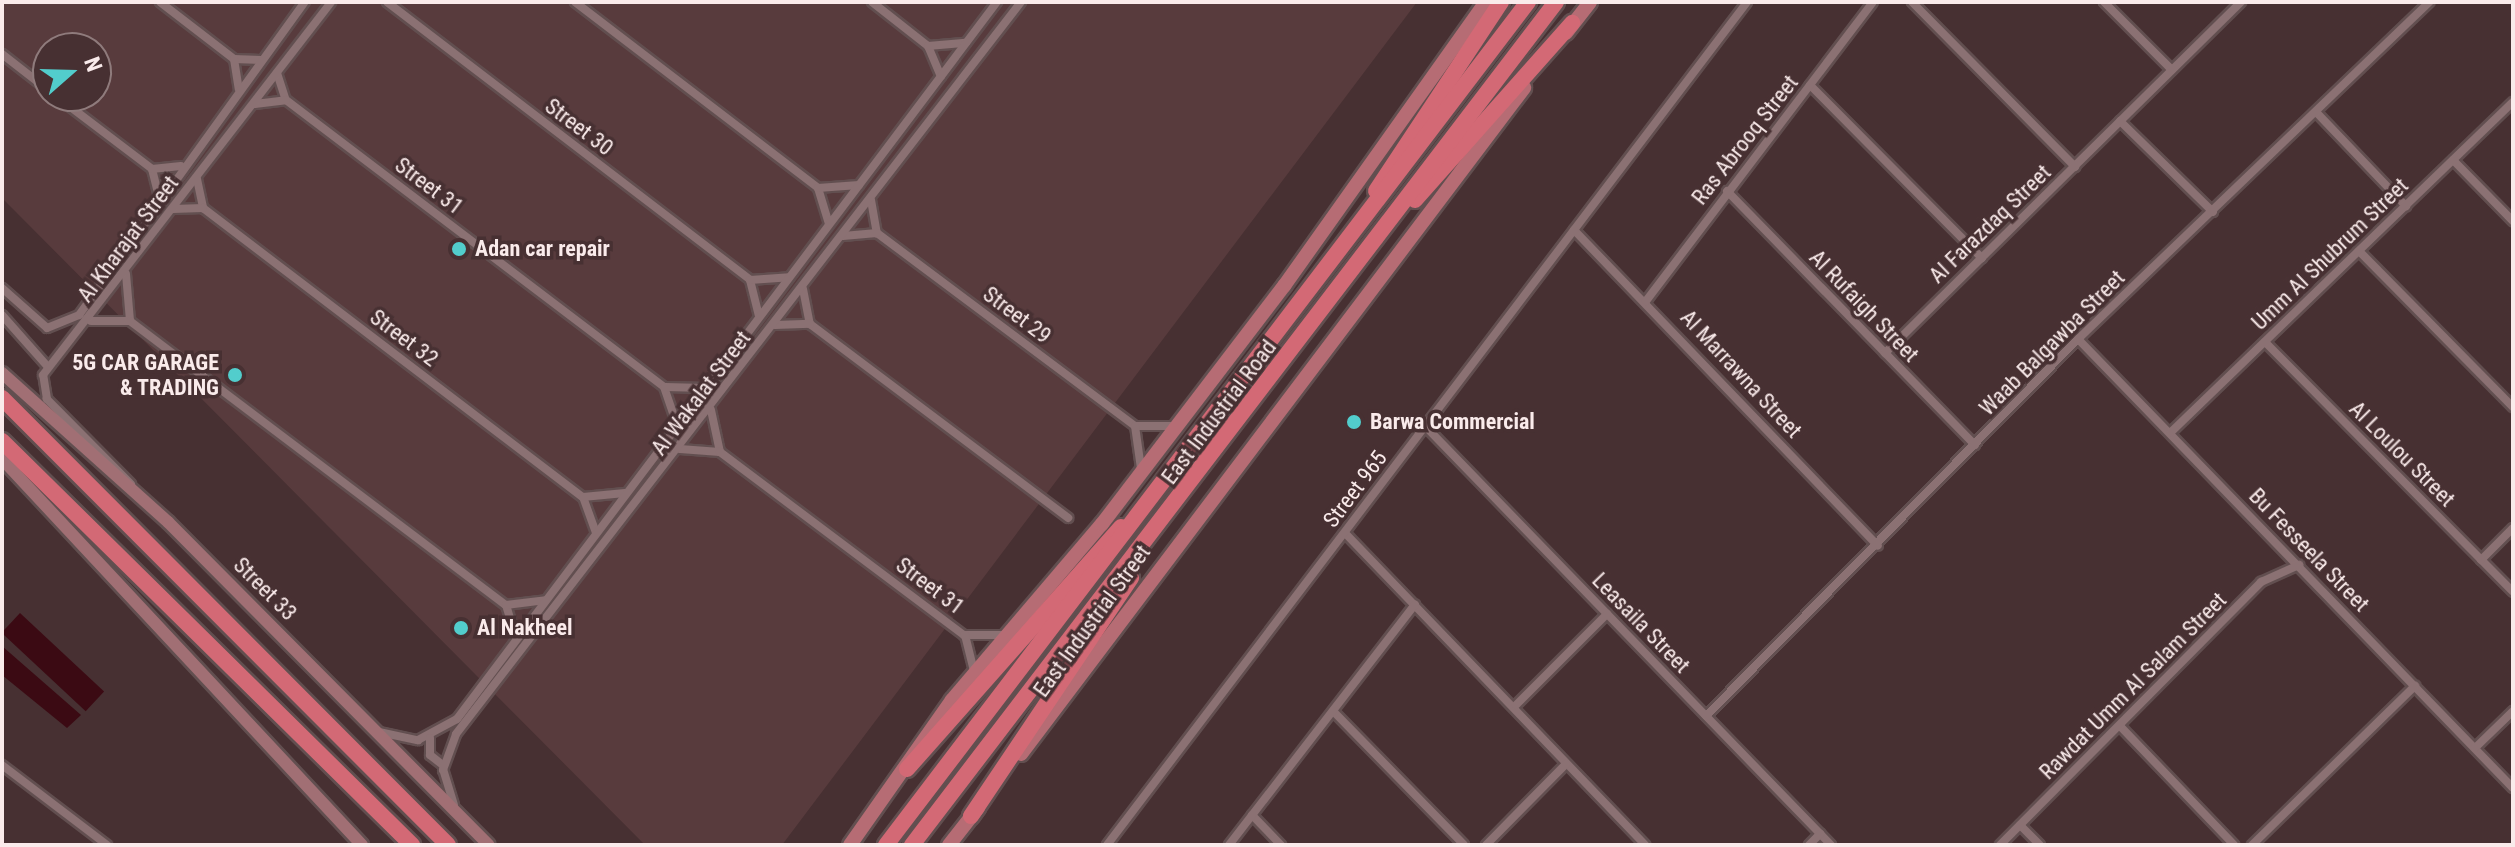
<!DOCTYPE html>
<html>
<head>
<meta charset="utf-8">
<style>
  body { margin:0 }
  #map { position:relative; width:2515px; height:847px; overflow:hidden; background:#473032; font-family:"Roboto Condensed",sans-serif }
  div>[style] { position:absolute }
  [style*='--x'] { left:calc(var(--x)*1px); top:calc(var(--y)*1px); width:calc(var(--w)*1px); rotate:calc(var(--a)*1deg) }
  .built>* { inset:0; background:#583b3d }
  .water>* { inset:0; background:#3b0a13; transform-origin:0 0 }
  .roads { filter:drop-shadow(2px 0 #624f50) drop-shadow(-2px 0 #624f50) drop-shadow(0 2px #624f50) drop-shadow(0 -2px #624f50) }
  .street>* { height:8px; margin:-4px; padding:0 4px; transform-origin:4px; border-radius:4px; background:#8b7173 }
  .secondary>* { height:12px; margin:-6px; padding:0 6px; transform-origin:6px; border-radius:6px; background:#a16f74 }
  .primary>* { height:14px; margin:-7px; padding:0 7px; transform-origin:7px; border-radius:7px; background:#b66c74 }
  .highway>* { height:16px; margin:-8px; padding:0 8px; transform-origin:8px; border-radius:8px; background:#d36975 }
  .dots>* { width:22px; height:22px; translate:-50% -50%; box-sizing:border-box; border:4px solid #473032; border-radius:50% }
  span { translate:-50% -50%; white-space:nowrap; text-align:center; line-height:1.15; -webkit-text-stroke:7px #473032; paint-order:stroke }
  .street-label { font-size:22px; color:#faebeb }
  .poi-label { font-size:22px; color:#faebeb; font-weight:700 }
  .left { translate:0 -50%; text-align:left }
  .right { translate:-100% -50%; text-align:right }
  .frame { position:absolute; inset:0; border:4px solid #faebeb; pointer-events:none }
  .north { position:absolute; left:32px; top:32px; width:80px; height:80px; box-sizing:border-box; background:#473032; border:2px solid #8f7b7c; border-radius:50%; rotate:70deg; font-size:22px; font-weight:700; line-height:32px; text-align:center; color:#faebeb }
  .north::after { content:''; display:block; margin:auto; width:28px; height:36px; background:#52cdcc; clip-path:polygon(50% 0,100% 100%,50% 72%,0 100%) }
</style>
</head>
<body>
<div id="map">
  <div class="built">
    <i style="clip-path:polygon(evenodd,2px 2px,1417px 2px,782px 845px,645px 845px,2px 198px,2px 2px,48px 48px,96px 48px,96px 96px,48px 96px,48px 48px)"></i>
  </div>
  <div class="water">
    <i style="left:20px;top:613px;width:115px;height:27px;rotate:43deg"></i>
    <i style="clip-path:polygon(2px 646px,81px 715px,67px 728px,2px 675px)"></i>
  </div>
  <div class="roads">
    <div class="street">
      <i style="--x:160;--y:2;--w:93;--a:37.6"></i>
      <i style="--x:234;--y:59;--w:27;--a:2"></i>
      <i style="--x:387;--y:2;--w:457;--a:37.4"></i>
      <i style="--x:750;--y:280;--w:36;--a:76"></i>
      <i style="--x:575;--y:2;--w:306;--a:37.4"></i>
      <i style="--x:818;--y:188;--w:37;--a:73"></i>
      <i style="--x:872;--y:2;--w:71;--a:38.2"></i>
      <i style="--x:928;--y:46;--w:33;--a:67"></i>
      <i style="--x:1912;--y:2;--w:232;--a:45.3"></i>
      <i style="--x:2104;--y:2;--w:96;--a:45"></i>
      <i style="--x:928;--y:46;--w:38;--a:-5"></i>
      <i style="--x:2;--y:54;--w:58;--a:38"></i>
      <i style="--x:234;--y:59;--w:30;--a:81"></i>
      <i style="--x:277;--y:73;--w:28;--a:72"></i>
      <i style="--x:286;--y:100;--w:475;--a:37.2"></i>
      <i style="--x:664;--y:387;--w:39;--a:71"></i>
      <i style="--x:1810;--y:85;--w:244;--a:45.2"></i>
      <i style="--x:56;--y:96;--w:121;--a:37.2"></i>
      <i style="--x:152;--y:169;--w:29;--a:76"></i>
      <i style="--x:255;--y:104;--w:31;--a:-7"></i>
      <i style="--x:2317;--y:113;--w:129;--a:46.3"></i>
      <i style="--x:2120;--y:121;--w:130;--a:44.4"></i>
      <i style="--x:2453;--y:160;--w:86;--a:45.5"></i>
      <i style="--x:152;--y:169;--w:29;--a:-6"></i>
      <i style="--x:197;--y:179;--w:30;--a:78"></i>
      <i style="--x:203;--y:208;--w:477;--a:37.3"></i>
      <i style="--x:583;--y:497;--w:37;--a:70"></i>
      <i style="--x:818;--y:188;--w:41;--a:-4.2"></i>
      <i style="--x:1727;--y:191;--w:355;--a:45.7"></i>
      <i style="--x:871;--y:200;--w:34;--a:80"></i>
      <i style="--x:877;--y:233;--w:322;--a:36.8"></i>
      <i style="--x:1135;--y:426;--w:40;--a:0"></i>
      <i style="--x:173;--y:209;--w:30;--a:-2"></i>
      <i style="--x:1574;--y:230;--w:438;--a:46.1"></i>
      <i style="--x:843;--y:236;--w:34;--a:-5"></i>
      <i style="--x:2359;--y:251;--w:219;--a:45.4"></i>
      <i style="--x:126;--y:274;--w:47;--a:85.1"></i>
      <i style="--x:750;--y:280;--w:39;--a:-4"></i>
      <i style="--x:2;--y:288;--w:60;--a:41.6"></i>
      <i style="--x:47;--y:328;--w:35;--a:-22"></i>
      <i style="--x:79;--y:315;--w:386;--a:-54.2"></i>
      <i style="--x:803;--y:289;--w:36;--a:79"></i>
      <i style="--x:810;--y:324;--w:323;--a:36.9"></i>
      <i style="--x:1646;--y:301;--w:375;--a:-52.8"></i>
      <i style="--x:2;--y:315;--w:69;--a:48.5"></i>
      <i style="--x:91;--y:321;--w:39;--a:0"></i>
      <i style="--x:130;--y:321;--w:471;--a:37.1"></i>
      <i style="--x:506;--y:605;--w:34;--a:73"></i>
      <i style="--x:775;--y:325;--w:35;--a:-2"></i>
      <i style="--x:2078;--y:339;--w:625;--a:45.91"></i>
      <i style="--x:2265;--y:342;--w:352;--a:45.2"></i>
      <i style="--x:1885;--y:353;--w:500;--a:-44.6"></i>
      <i style="--x:665;--y:387;--w:40;--a:1.4"></i>
      <i style="--x:711;--y:410;--w:43;--a:77.9"></i>
      <i style="--x:1135;--y:426;--w:42;--a:81.9"></i>
      <i style="--x:1426;--y:427;--w:582;--a:45.9"></i>
      <i style="--x:2171;--y:432;--w:475;--a:-44"></i>
      <i style="--x:680;--y:449;--w:40;--a:4.3"></i>
      <i style="--x:720;--y:452;--w:305;--a:36.9"></i>
      <i style="--x:964;--y:635;--w:39;--a:0"></i>
      <i style="--x:131;--y:484;--w:120;--a:-134.7"></i>
      <i style="--x:47;--y:399;--w:24;--a:-99"></i>
      <i style="--x:43;--y:375;--w:471;--a:-52.3"></i>
      <i style="--x:583;--y:497;--w:42;--a:-5.4"></i>
      <i style="--x:1345;--y:533;--w:433;--a:46.1"></i>
      <i style="--x:2481;--y:560;--w:45;--a:-45"></i>
      <i style="--x:506;--y:605;--w:38;--a:-7"></i>
      <i style="--x:965;--y:635;--w:37;--a:76"></i>
      <i style="--x:1516;--y:705;--w:129;--a:-45"></i>
      <i style="--x:1333;--y:711;--w:187;--a:45.6"></i>
      <i style="--x:1706;--y:716;--w:530;--a:-45.38"></i>
      <i style="--x:2078;--y:339;--w:487;--a:-43.8"></i>
      <i style="--x:2120;--y:726;--w:165;--a:46.2"></i>
      <i style="--x:379;--y:732;--w:40;--a:12"></i>
      <i style="--x:418;--y:740;--w:44;--a:-28.3"></i>
      <i style="--x:457;--y:719;--w:898;--a:-53.02"></i>
      <i style="--x:430;--y:738;--w:17;--a:90"></i>
      <i style="--x:430;--y:755;--w:16;--a:38"></i>
      <i style="--x:2475;--y:748;--w:53;--a:-44.2"></i>
      <i style="--x:2;--y:765;--w:132;--a:37.3"></i>
      <i style="--x:454;--y:805;--w:37;--a:-107"></i>
      <i style="--x:443;--y:770;--w:38;--a:-70"></i>
      <i style="--x:456;--y:734;--w:925;--a:-52.34"></i>
      <i style="--x:1252;--y:815;--w:42;--a:46"></i>
      <i style="--x:2020;--y:825;--w:28;--a:45"></i>
      <i style="--x:1107;--y:845;--w:1058;--a:-52.79"></i>
      <i style="--x:1229;--y:845;--w:304;--a:-52.3"></i>
      <i style="--x:1486;--y:845;--w:114;--a:-45.4"></i>
      <i style="--x:1809;--y:845;--w:16;--a:-45"></i>
      <i style="--x:2000;--y:845;--w:371;--a:-45.2"></i>
      <i style="--x:2261;--y:582;--w:42;--a:-24.1"></i>
      <i style="--x:2252;--y:845;--w:228;--a:-44.3"></i>
    </div>
    <div class="secondary">
      <i style="--x:2;--y:373;--w:223;--a:41.9"></i>
      <i style="--x:168;--y:522;--w:455;--a:45.2"></i>
      <i style="--x:2;--y:459;--w:528;--a:47"></i>
    </div>
    <div class="primary">
      <i style="--x:1566;--y:33;--w:39;--a:-52"></i>
      <i style="--x:1021;--y:754;--w:835;--a:-52.94"></i>
      <i style="--x:850;--y:845;--w:177;--a:-54.9"></i>
      <i style="--x:952;--y:700;--w:231;--a:-49.6"></i>
      <i style="--x:1102;--y:524;--w:300;--a:-52.6"></i>
      <i style="--x:1284;--y:286;--w:349;--a:-54.6"></i>
      <i style="--x:949;--y:845;--w:47;--a:-51.9"></i>
    </div>
    <div class="highway">
      <i style="--x:1376;--y:191;--w:227;--a:-56.5"></i>
      <i style="--x:1415;--y:200;--w:237;--a:-48.4"></i>
      <i style="--x:2;--y:398;--w:631;--a:45.06"></i>
      <i style="--x:2;--y:441;--w:576;--a:44.58"></i>
      <i style="--x:907;--y:769;--w:323;--a:-48.5"></i>
      <i style="--x:971;--y:816;--w:287;--a:-56.1"></i>
      <i style="--x:886;--y:845;--w:1060;--a:-52.71"></i>
      <i style="--x:912;--y:845;--w:1061;--a:-52.62"></i>
    </div>
  </div>
  <div class="dots">
    <i style="left:459px;top:249px;background:#52cdcc"></i>
    <i style="left:235px;top:375px;background:#52cdcc"></i>
    <i style="left:1354px;top:422px;background:#52cdcc"></i>
    <i style="left:461px;top:628px;background:#52cdcc"></i>
  </div>
  <div class="street-label">
    <span style="left:579px;top:127px;rotate:37deg">Street 30</span>
    <span style="left:1745px;top:140px;rotate:-52deg">Ras Abrooq Street</span>
    <span style="left:429px;top:186px;rotate:37deg">Street 31</span>
    <span style="left:1990px;top:224px;rotate:-44deg">Al Farazdaq Street</span>
    <span style="left:128px;top:239px;rotate:-53deg">Al Kharajat Street</span>
    <span style="left:2330px;top:254px;rotate:-44deg">Umm Al Shubrum Street</span>
    <span style="left:1864px;top:306px;rotate:46deg">Al Rufaigh Street</span>
    <span style="left:1017px;top:315px;rotate:37deg">Street 29</span>
    <span style="left:404px;top:338px;rotate:37deg">Street 32</span>
    <span style="left:2052px;top:343px;rotate:-45deg">Waab Balgawba Street</span>
    <span style="left:1741px;top:374px;rotate:47deg">Al Marrawna Street</span>
    <span style="left:701px;top:393px;rotate:-53deg">Al Wakalat Street</span>
    <span style="left:1219px;top:412px;rotate:-53deg">East Industrial Road</span>
    <span style="left:2402px;top:454px;rotate:45deg">Al Loulou Street</span>
    <span style="left:1355px;top:489px;rotate:-53deg">Street 965</span>
    <span style="left:2309px;top:550px;rotate:46deg">Bu Fesseela Street</span>
    <span style="left:930px;top:586px;rotate:37deg">Street 31</span>
    <span style="left:265px;top:589px;rotate:45deg">Street 33</span>
    <span style="left:1092px;top:621px;rotate:-54deg">East Industrial Street</span>
    <span style="left:1641px;top:623px;rotate:46deg">Leasaila Street</span>
    <span style="left:2133px;top:686px;rotate:-45deg">Rawdat Umm Al Salam Street</span>
  </div>
  <div class="poi-label">
    <span class="left" style="left:475px;top:249px">Adan car repair</span>
    <span class="right" style="left:219px;top:375px">5G CAR GARAGE<br>&amp; TRADING</span>
    <span class="left" style="left:1370px;top:422px">Barwa Commercial</span>
    <span class="left" style="left:477px;top:628px">Al Nakheel</span>
  </div>
  <div class="frame"></div>
  <div class="north">N</div>
</div>
</body>
</html>
